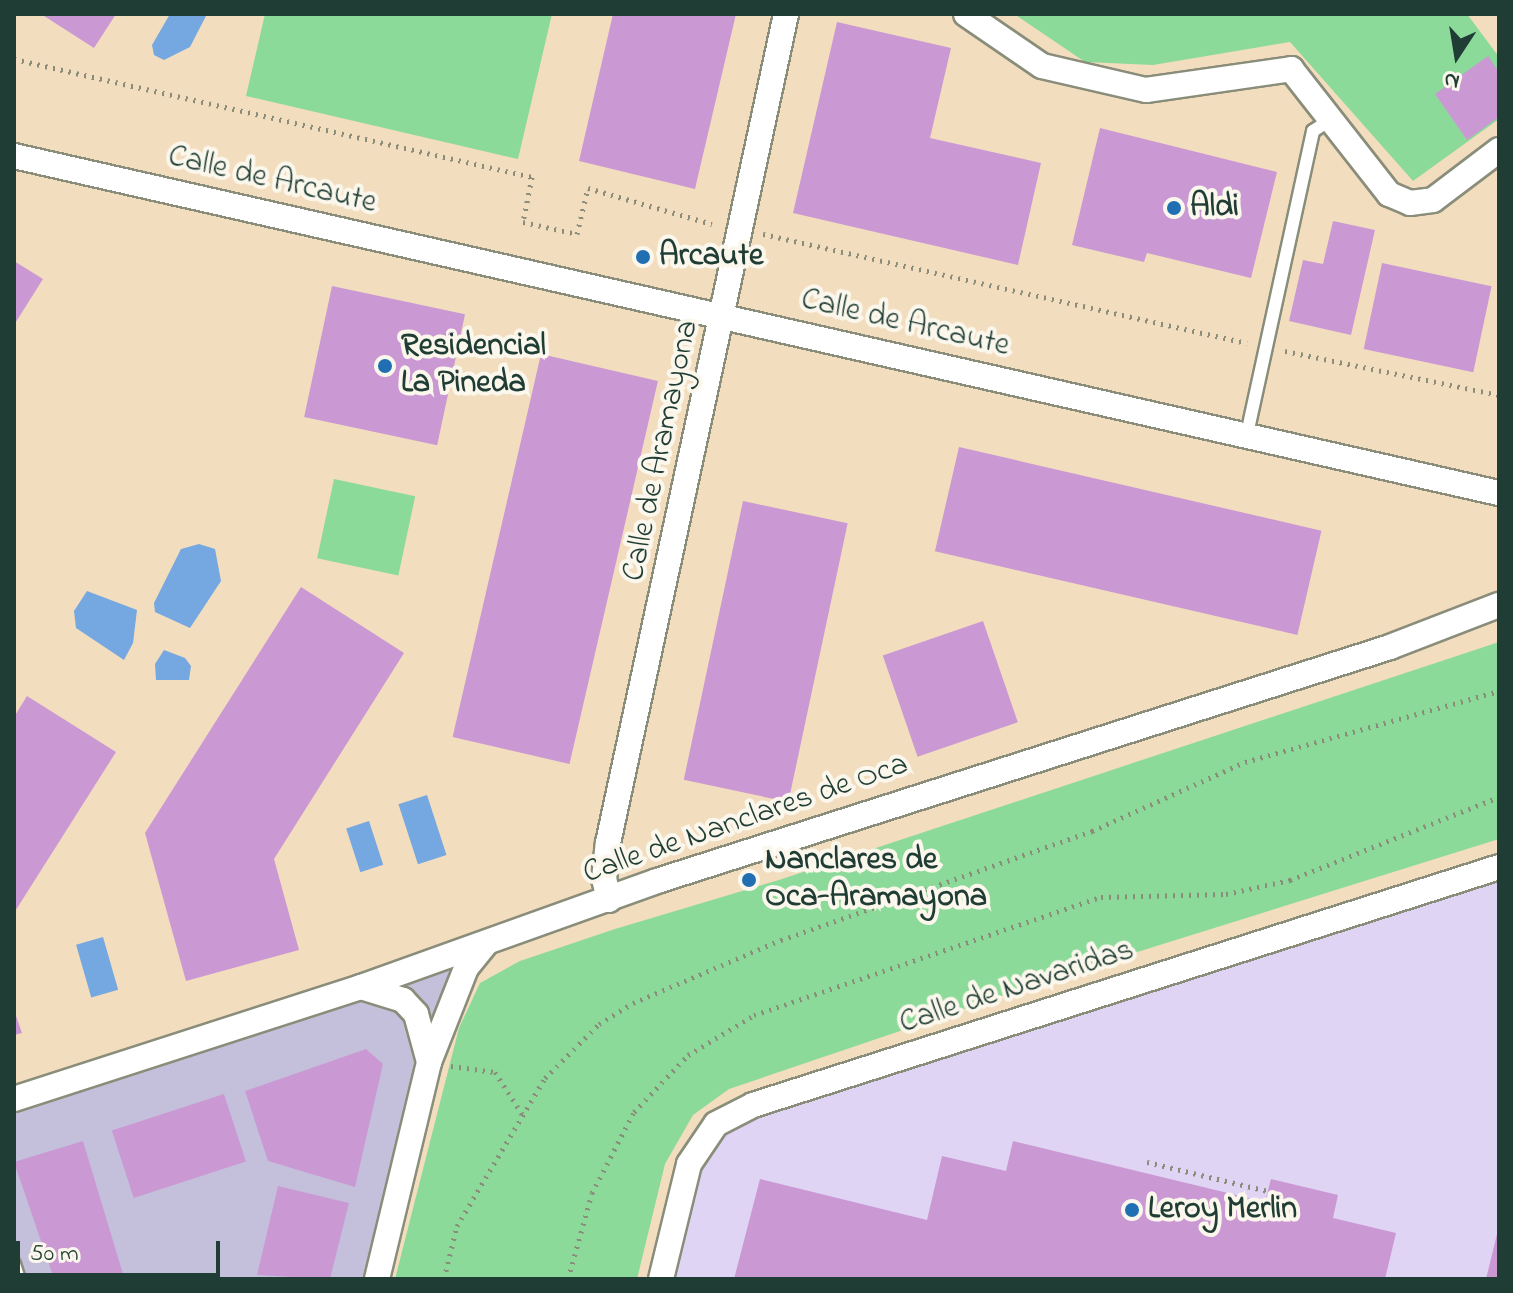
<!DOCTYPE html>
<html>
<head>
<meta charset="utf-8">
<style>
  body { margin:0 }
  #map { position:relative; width:1513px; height:1293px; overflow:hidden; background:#f3ddbf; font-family:"Indie Flower",sans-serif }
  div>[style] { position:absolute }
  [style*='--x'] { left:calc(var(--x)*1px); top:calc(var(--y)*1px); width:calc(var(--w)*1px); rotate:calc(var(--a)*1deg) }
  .built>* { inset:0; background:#e0d4f4 }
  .industrial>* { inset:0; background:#c4c0db }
  .green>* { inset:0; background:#8cda99; transform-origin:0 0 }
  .water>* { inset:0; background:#75a7e0; transform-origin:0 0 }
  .building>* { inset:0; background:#ca99d3; transform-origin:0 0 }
  .path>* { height:5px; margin-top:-2.5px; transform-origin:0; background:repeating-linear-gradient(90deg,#898d7a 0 2px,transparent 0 8px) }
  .roads { filter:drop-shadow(2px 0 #898d7a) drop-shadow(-2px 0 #898d7a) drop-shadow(0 2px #898d7a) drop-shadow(0 -2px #898d7a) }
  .lane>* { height:12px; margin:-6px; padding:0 6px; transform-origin:6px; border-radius:6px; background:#fff }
  .street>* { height:24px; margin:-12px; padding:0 12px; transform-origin:12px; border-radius:12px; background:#fff }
  .dots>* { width:22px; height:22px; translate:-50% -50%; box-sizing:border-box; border:4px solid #fbf7ec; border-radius:50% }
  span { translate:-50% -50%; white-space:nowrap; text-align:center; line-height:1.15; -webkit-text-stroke:8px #fbf7ec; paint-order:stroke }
  .street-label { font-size:32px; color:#1f3d34 }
  .poi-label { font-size:32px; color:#1f3d34; font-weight:700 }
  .left { translate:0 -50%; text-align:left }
  .frame { position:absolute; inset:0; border:16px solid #1f3d34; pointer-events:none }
  .north { position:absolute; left:1417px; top:16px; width:80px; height:80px; -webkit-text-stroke:6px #fbf7ec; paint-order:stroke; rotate:192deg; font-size:22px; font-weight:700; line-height:32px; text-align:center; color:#1f3d34 }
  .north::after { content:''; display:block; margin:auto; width:28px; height:36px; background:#1f3d34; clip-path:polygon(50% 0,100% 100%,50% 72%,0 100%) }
  .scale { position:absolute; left:16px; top:1241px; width:204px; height:36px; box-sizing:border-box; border:4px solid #1f3d34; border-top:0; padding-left:10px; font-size:24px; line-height:28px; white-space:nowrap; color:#1f3d34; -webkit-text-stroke:6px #fbf7ec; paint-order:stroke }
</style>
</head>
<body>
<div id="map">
  <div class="built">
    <i style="clip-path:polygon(1499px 867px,1499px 1279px,661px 1279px,716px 1124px)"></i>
  </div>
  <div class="industrial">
    <i style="clip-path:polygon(486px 943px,466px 968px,377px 1279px,14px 1279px,14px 1099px)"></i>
  </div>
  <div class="green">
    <i style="clip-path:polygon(265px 14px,552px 14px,518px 159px,246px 96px)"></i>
    <i style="clip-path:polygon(1014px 14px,1467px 14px,1499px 57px,1499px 119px,1413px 181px,1290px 42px,1153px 65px,1085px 62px)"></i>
    <i style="left:334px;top:479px;width:83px;height:81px;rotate:12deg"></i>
    <i style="clip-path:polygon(1499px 642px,1499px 839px,1086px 968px,729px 1089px,693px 1115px,665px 1164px,637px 1279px,395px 1279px,459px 1028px,480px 983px,520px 961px,615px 929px,782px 879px)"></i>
  </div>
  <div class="water">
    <i style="clip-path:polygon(170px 14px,207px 14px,190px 47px,164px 60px,154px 55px,152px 45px)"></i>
    <i style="clip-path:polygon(199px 544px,215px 549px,221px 581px,190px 628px,155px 612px,154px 603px,181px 549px)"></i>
    <i style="clip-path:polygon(87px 591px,137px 610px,133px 643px,124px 660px,76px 628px,74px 611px)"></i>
    <i style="clip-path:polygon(164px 650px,185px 658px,191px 666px,189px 680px,156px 680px,155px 664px)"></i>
    <i style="left:427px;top:795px;width:63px;height:30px;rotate:72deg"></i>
    <i style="left:369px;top:821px;width:46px;height:24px;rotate:72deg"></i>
    <i style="left:103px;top:937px;width:55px;height:28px;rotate:74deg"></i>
  </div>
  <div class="building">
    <i style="clip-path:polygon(41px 14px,116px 14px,94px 48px)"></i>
    <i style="clip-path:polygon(613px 14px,736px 14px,695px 189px,579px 161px)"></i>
    <i style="clip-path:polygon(837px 22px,951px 48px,930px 138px,1041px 163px,1018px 265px,793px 213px)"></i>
    <i style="clip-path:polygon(1488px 56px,1499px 72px,1499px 117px,1467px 140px,1435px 94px)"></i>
    <i style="clip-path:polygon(1100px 128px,1277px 172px,1251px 278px,1147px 253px,1144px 262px,1072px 245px)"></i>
    <i style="clip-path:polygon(1333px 221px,1375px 230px,1351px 335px,1289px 321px,1303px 260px,1323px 264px)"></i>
    <i style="clip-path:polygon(14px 261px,43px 279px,14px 325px)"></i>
    <i style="left:1382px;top:263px;width:112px;height:88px;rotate:12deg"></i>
    <i style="left:332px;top:286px;width:136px;height:134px;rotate:12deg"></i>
    <i style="left:541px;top:354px;width:120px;height:393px;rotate:13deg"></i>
    <i style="left:959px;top:447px;width:372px;height:107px;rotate:13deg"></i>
    <i style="left:743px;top:501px;width:107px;height:285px;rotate:12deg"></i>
    <i style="clip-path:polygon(301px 587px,404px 653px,274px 859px,299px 950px,186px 981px,145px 833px)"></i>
    <i style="left:983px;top:621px;width:107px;height:106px;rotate:71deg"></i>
    <i style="clip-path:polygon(27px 696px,116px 752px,14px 913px,14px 717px)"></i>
    <i style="clip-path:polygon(14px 1010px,22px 1033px,14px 1035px)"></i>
    <i style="clip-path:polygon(366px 1049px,383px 1064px,355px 1187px,268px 1161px,245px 1091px)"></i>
    <i style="left:224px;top:1094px;width:71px;height:118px;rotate:72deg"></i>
    <i style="clip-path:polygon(83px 1141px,123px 1274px,141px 1279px,54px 1279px,14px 1162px)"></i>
    <i style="clip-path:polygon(1013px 1141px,1265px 1202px,1271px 1179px,1338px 1195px,1333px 1218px,1396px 1233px,1385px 1279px,734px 1279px,760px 1179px,927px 1220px,942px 1156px,1006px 1171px)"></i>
    <i style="clip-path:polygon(278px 1186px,349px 1203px,330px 1279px,257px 1275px)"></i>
    <i style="clip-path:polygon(1498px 1230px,1499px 1279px,1486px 1279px)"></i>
  </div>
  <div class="path">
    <i style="--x:14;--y:59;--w:531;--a:12.83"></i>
    <i style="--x:532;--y:177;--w:46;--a:101.3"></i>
    <i style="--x:523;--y:222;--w:55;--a:12.5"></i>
    <i style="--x:577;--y:234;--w:47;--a:-76.6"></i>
    <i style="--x:588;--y:188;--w:129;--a:16.2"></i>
    <i style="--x:763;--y:234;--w:496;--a:12.7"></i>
    <i style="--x:1285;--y:351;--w:218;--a:11.6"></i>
    <i style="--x:451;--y:1066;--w:44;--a:7.8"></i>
    <i style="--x:495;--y:1072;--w:50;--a:57.3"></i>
    <i style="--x:1147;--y:1162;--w:124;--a:13.5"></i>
    <i style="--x:444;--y:1279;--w:55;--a:-76.2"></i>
    <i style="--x:457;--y:1226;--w:172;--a:-59.3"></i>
    <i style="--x:545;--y:1078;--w:76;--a:-45"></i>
    <i style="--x:599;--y:1024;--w:40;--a:-32"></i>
    <i style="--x:633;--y:1003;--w:161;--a:-23.1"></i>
    <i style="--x:781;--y:940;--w:330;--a:-19.3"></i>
    <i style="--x:1092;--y:831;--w:168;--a:-24.3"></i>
    <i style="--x:1245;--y:762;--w:264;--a:-15.6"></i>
    <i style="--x:568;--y:1279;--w:89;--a:-74.4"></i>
    <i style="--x:592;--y:1193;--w:91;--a:-62.6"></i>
    <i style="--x:634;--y:1112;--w:79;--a:-46.5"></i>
    <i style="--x:688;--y:1055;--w:77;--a:-31.2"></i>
    <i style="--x:754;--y:1015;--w:367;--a:-18.8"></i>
    <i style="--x:1101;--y:897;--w:125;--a:-1.4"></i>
    <i style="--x:1226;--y:894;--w:66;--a:-12.3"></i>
    <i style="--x:1290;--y:880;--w:225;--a:-21.7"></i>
  </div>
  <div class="roads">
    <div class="lane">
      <i style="--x:1247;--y:434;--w:310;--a:-77.7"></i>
      <i style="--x:1313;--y:131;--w:20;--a:-33"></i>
      <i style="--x:14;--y:1264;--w:16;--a:72"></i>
    </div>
    <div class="street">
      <i style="--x:966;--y:14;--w:92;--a:34.4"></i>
      <i style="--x:1042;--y:66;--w:107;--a:13"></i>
      <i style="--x:1146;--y:90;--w:147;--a:-8.2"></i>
      <i style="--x:1291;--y:69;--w:159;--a:51.9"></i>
      <i style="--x:1389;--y:194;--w:23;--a:23"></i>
      <i style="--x:1410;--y:203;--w:23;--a:-7"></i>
      <i style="--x:1433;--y:200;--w:83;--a:-37.1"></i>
      <i style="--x:14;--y:156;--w:1523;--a:12.79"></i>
      <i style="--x:609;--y:900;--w:22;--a:-103"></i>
      <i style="--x:604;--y:879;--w:36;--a:-84"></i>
      <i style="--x:608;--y:843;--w:848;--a:-77.88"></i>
      <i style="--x:361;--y:987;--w:44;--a:17.2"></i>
      <i style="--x:403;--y:1000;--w:19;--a:47"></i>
      <i style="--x:416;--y:1014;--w:50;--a:74.8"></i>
      <i style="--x:14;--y:1099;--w:365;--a:-17.9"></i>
      <i style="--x:361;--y:987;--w:314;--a:-19.7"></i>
      <i style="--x:657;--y:881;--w:769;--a:-17.7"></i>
      <i style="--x:1390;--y:647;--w:117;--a:-21.1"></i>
      <i style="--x:377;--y:1279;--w:223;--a:-76.5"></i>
      <i style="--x:429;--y:1062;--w:101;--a:-68.5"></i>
      <i style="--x:466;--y:968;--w:32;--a:-51"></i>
      <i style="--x:661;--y:1279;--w:118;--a:-76.3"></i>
      <i style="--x:689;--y:1164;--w:48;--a:-56"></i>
      <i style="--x:716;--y:1124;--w:42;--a:-27.2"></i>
      <i style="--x:753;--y:1105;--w:783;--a:-17.69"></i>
    </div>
  </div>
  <div class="dots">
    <i style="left:1174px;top:208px;background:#1f6fb2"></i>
    <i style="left:643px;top:257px;background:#1f6fb2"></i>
    <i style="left:385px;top:366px;background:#1f6fb2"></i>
    <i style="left:749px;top:880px;background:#1f6fb2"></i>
    <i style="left:1132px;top:1210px;background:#1f6fb2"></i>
  </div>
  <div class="street-label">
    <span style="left:272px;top:181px;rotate:13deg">Calle de Arcaute</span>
    <span style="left:905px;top:324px;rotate:13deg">Calle de Arcaute</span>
    <span style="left:662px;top:451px;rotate:-78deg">Calle de Aramayona</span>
    <span style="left:746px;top:820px;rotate:-19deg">Calle de Nanclares de Oca</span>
    <span style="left:1017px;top:988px;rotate:-18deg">Calle de Navaridas</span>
  </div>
  <div class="poi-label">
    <span class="left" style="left:1190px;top:208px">Aldi</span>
    <span class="left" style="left:659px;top:257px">Arcaute</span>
    <span class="left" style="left:401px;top:366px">Residencial<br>La Pineda</span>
    <span class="left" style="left:765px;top:880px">Nanclares de<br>Oca-Aramayona</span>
    <span class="left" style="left:1148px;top:1210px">Leroy Merlin</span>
  </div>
  <div class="frame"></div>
  <div class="north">N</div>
  <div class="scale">50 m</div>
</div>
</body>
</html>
